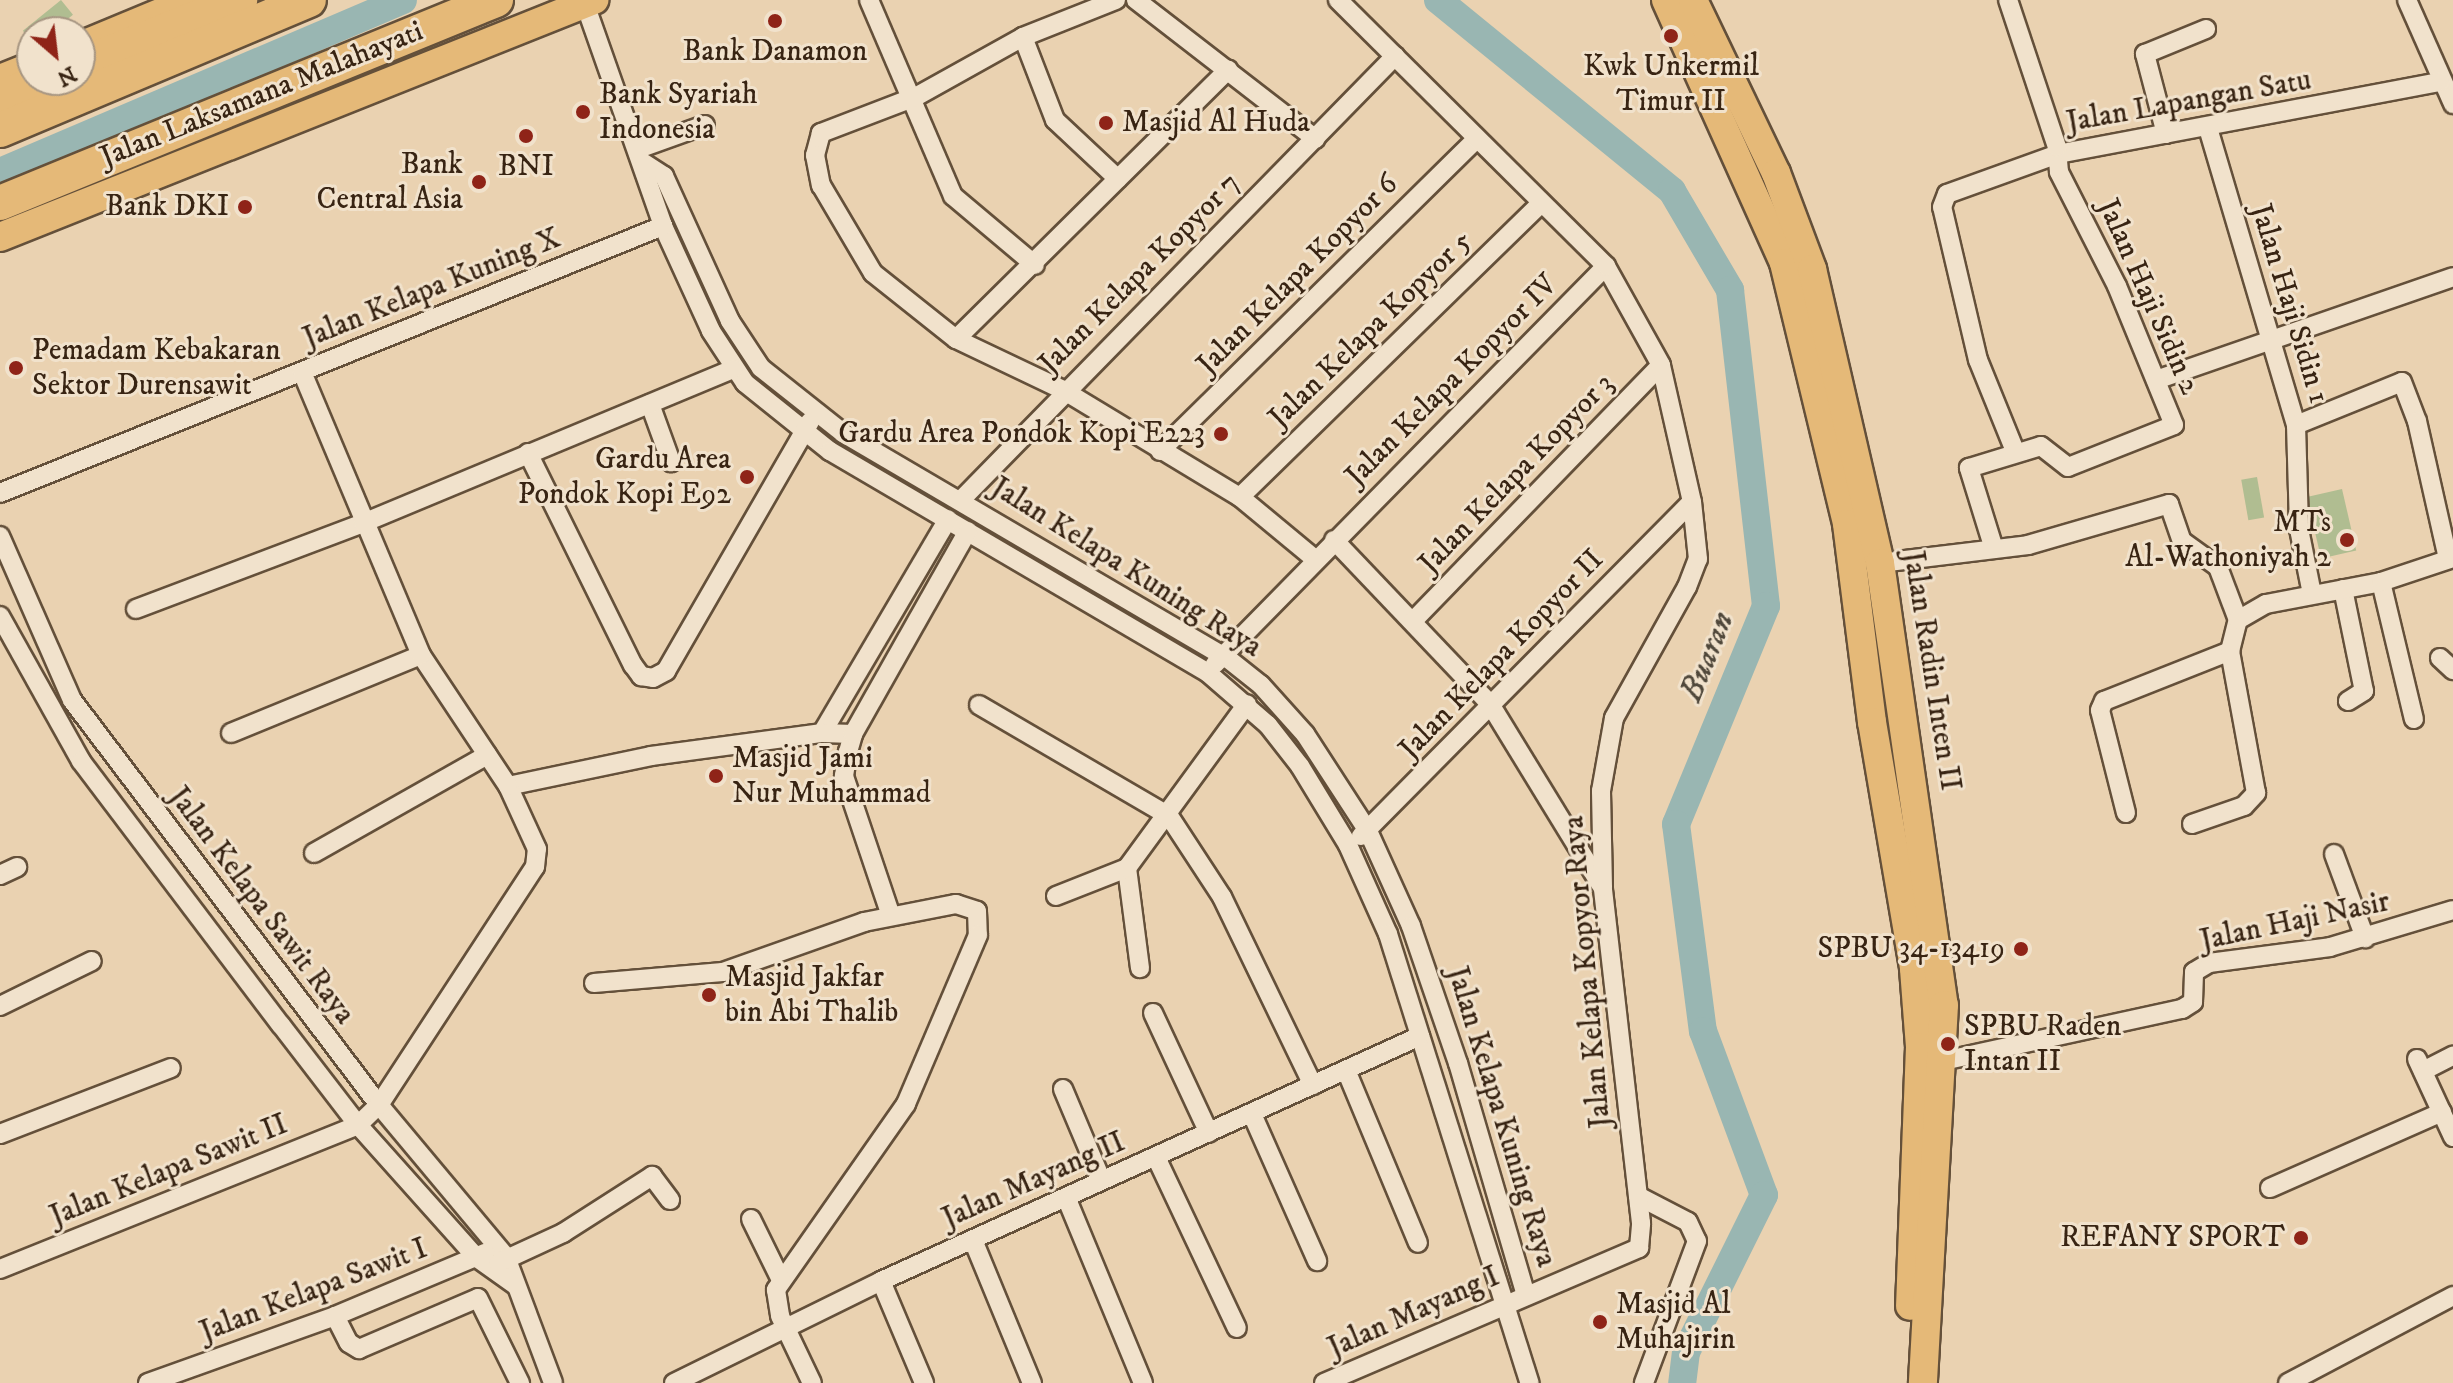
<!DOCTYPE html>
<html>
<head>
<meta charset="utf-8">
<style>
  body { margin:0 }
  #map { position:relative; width:2453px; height:1383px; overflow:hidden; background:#ead2b1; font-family:"IM FELL DW Pica",serif }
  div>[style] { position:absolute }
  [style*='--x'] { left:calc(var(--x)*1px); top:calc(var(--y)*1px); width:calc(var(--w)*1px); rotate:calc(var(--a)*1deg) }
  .green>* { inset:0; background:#b0bd91; transform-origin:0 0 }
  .river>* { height:28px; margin:-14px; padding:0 14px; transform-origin:14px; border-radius:14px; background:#99b6b2 }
  .roads { filter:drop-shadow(2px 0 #64503a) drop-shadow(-2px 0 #64503a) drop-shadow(0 2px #64503a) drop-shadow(0 -2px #64503a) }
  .minor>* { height:18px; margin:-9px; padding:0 9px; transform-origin:9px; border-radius:9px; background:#f1e2cc }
  .primary>* { height:28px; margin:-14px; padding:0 14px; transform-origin:14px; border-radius:14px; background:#e5b978 }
  .motorway>* { height:34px; margin:-17px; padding:0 17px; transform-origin:17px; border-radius:17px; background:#e5b978 }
  .dots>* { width:22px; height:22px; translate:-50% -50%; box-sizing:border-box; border:4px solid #f1e2cc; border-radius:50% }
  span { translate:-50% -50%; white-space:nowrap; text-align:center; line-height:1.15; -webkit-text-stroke:6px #f1e2cc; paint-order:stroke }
  .poi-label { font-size:30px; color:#382413 }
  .left { translate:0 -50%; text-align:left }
  .right { translate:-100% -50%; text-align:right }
  .street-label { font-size:30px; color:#382413 }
  .water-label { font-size:32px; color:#50483b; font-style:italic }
  .north { position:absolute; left:16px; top:16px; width:80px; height:80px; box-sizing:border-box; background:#f1e2cc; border:2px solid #a79682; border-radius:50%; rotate:152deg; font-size:22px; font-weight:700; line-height:32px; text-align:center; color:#382413 }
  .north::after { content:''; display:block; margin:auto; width:28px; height:36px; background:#8f2418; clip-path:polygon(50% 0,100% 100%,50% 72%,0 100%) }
</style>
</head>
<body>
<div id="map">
  <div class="green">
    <i style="left:61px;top:0;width:19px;height:49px;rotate:51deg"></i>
    <i style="left:2257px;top:477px;width:41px;height:16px;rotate:80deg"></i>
    <i style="left:2342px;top:489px;width:63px;height:36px;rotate:77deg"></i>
  </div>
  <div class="river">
    <i style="--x:1438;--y:0;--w:302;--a:39.2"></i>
    <i style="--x:1672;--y:191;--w:115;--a:59.6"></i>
    <i style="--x:1730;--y:290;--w:318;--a:83.5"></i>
    <i style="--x:1766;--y:606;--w:236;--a:112.4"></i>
    <i style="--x:1676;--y:824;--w:209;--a:82.6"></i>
    <i style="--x:1703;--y:1031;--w:175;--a:69.6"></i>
    <i style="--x:1764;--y:1195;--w:175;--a:116.4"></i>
    <i style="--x:1686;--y:1352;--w:31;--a:97"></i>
    <i style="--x:0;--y:172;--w:438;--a:-23.1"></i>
  </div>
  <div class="roads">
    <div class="minor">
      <i style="--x:869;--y:0;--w:213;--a:66.8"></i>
      <i style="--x:953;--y:196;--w:107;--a:40.1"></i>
      <i style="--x:1116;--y:0;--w:100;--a:158.3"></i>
      <i style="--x:1023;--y:37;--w:124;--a:150.9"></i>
      <i style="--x:915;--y:97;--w:101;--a:159"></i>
      <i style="--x:821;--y:133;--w:23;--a:105"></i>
      <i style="--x:815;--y:155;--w:31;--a:79"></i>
      <i style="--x:821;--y:185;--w:102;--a:59.4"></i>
      <i style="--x:873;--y:273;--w:106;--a:38.5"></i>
      <i style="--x:956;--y:339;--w:119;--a:25.5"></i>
      <i style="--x:1063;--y:390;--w:207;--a:31.2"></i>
      <i style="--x:1240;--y:497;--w:97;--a:39.6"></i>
      <i style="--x:1136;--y:0;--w:227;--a:37.7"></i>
      <i style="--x:2407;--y:0;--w:114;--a:66.1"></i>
      <i style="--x:585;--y:4;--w:235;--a:70.6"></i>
      <i style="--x:663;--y:226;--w:115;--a:65.4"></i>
      <i style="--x:711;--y:331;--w:62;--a:56.8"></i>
      <i style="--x:745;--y:383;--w:109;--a:38.7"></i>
      <i style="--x:830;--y:451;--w:438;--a:30.4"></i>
      <i style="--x:1208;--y:673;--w:79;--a:40.9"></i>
      <i style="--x:1268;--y:725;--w:52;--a:52"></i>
      <i style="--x:1300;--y:766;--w:92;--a:58.7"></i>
      <i style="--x:1348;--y:845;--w:98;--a:65.8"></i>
      <i style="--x:1388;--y:934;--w:471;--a:72.5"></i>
      <i style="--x:1023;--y:37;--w:89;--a:68.9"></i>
      <i style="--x:1055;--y:120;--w:86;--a:43.1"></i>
      <i style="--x:2208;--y:128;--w:310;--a:73.5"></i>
      <i style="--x:2296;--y:425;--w:104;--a:88.3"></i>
      <i style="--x:2299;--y:529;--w:66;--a:78.7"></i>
      <i style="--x:2166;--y:134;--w:83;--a:-104.7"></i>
      <i style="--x:2145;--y:54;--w:66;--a:-22.3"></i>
      <i style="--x:638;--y:149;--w:71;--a:-19.7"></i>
      <i style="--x:644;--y:163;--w:24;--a:33"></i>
      <i style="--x:664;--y:176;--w:159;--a:65.5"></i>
      <i style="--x:730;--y:321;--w:56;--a:56.6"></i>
      <i style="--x:761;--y:368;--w:105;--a:38.4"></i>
      <i style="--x:843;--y:433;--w:445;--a:30.4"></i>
      <i style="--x:1227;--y:658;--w:43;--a:38.5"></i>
      <i style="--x:1261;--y:685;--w:66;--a:48.1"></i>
      <i style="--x:1305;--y:734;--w:116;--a:57"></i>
      <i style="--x:1368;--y:831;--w:104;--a:65.6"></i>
      <i style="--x:1411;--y:926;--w:145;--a:71.1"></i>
      <i style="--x:1458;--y:1063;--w:242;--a:73.7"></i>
      <i style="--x:956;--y:339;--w:383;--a:-44.7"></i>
      <i style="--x:2156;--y:380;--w:314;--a:-19.1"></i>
      <i style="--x:650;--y:404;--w:62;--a:70.1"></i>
      <i style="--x:2296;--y:425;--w:114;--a:-22.1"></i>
      <i style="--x:2402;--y:382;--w:42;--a:69"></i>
      <i style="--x:2417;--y:421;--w:141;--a:77.3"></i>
      <i style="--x:1160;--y:451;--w:445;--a:-44.6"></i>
      <i style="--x:2015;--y:451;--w:98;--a:-112.1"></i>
      <i style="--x:1978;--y:360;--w:157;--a:-103.2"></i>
      <i style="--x:1942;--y:207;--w:14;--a:-69"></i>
      <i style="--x:1947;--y:194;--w:118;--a:-19.8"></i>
      <i style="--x:2058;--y:154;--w:389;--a:-10.7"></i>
      <i style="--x:528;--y:453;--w:237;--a:63.7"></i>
      <i style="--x:633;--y:665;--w:14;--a:54"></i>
      <i style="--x:641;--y:676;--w:12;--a:9"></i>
      <i style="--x:653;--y:678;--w:15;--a:-28"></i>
      <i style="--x:666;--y:671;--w:288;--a:-60"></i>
      <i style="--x:0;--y:493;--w:715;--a:-21.94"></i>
      <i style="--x:1240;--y:497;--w:421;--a:-44.3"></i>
      <i style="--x:961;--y:500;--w:621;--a:-45.65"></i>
      <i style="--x:0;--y:536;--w:179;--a:66.3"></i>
      <i style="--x:72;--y:700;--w:508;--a:52.84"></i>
      <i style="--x:379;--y:1105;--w:198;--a:50.1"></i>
      <i style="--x:506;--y:1257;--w:134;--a:69.5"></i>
      <i style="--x:1334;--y:540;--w:226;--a:46.4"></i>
      <i style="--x:1490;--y:704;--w:212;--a:58.5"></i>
      <i style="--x:1994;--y:549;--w:85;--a:-107.2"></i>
      <i style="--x:1969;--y:468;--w:75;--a:-17"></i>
      <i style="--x:2041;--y:446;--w:34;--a:38"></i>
      <i style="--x:2068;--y:467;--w:114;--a:-21.6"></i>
      <i style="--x:2174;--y:425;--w:150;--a:-112.3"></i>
      <i style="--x:2117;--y:286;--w:128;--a:-117"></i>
      <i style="--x:2059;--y:172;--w:25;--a:-95"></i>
      <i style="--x:2057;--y:147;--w:155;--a:-108.4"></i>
      <i style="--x:1880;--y:563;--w:149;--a:-6.9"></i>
      <i style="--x:2028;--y:545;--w:147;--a:-16.2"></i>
      <i style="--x:2169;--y:504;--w:39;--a:71"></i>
      <i style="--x:2182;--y:541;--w:44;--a:35.8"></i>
      <i style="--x:2218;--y:567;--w:57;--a:69.3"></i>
      <i style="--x:2381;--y:582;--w:141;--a:76.5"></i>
      <i style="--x:2343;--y:589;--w:104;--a:78.4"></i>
      <i style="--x:2364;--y:691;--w:19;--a:148"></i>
      <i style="--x:136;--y:609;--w:243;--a:-20.7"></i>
      <i style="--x:363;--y:523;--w:401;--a:-22.6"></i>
      <i style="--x:0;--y:616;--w:166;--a:60.8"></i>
      <i style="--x:81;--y:761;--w:331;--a:52.9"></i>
      <i style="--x:281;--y:1025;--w:126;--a:52.4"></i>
      <i style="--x:358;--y:1125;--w:178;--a:48.2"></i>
      <i style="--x:477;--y:1258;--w:47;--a:35.4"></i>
      <i style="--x:1413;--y:621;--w:356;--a:-45.9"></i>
      <i style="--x:2440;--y:658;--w:18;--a:43"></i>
      <i style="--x:1215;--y:664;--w:558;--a:-45.51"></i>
      <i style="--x:979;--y:705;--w:220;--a:30.3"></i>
      <i style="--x:1169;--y:816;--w:97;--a:56.8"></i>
      <i style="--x:1222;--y:897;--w:209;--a:64.2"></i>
      <i style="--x:231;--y:733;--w:205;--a:-22.3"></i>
      <i style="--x:822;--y:733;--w:248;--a:-59.5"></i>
      <i style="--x:508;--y:786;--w:146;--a:-11.8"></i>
      <i style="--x:651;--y:756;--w:173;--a:-7.7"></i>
      <i style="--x:822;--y:733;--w:31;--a:2"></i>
      <i style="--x:2126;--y:813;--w:106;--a:-104.2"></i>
      <i style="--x:2100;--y:710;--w:10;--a:-66"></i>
      <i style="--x:2104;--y:701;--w:136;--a:-21.6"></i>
      <i style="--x:2192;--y:824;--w:55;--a:-19.1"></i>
      <i style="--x:2244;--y:806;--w:18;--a:-47"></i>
      <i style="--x:2256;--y:793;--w:144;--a:-100.4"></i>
      <i style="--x:2230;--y:651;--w:32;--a:-76"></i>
      <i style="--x:2238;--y:620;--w:32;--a:-30"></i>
      <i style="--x:2266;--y:604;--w:117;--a:-10.8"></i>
      <i style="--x:2381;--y:582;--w:76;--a:-18.4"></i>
      <i style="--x:1361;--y:836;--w:470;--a:-45.3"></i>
      <i style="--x:314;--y:853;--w:199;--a:-29.5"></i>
      <i style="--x:2334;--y:854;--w:90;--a:69.7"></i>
      <i style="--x:1127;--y:868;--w:101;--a:82.6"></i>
      <i style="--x:0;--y:875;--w:19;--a:-25"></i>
      <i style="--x:1056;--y:896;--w:76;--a:-21.5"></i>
      <i style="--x:1127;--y:868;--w:203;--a:-53.8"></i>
      <i style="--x:891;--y:916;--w:148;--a:-108.6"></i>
      <i style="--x:844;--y:776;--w:24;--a:-81"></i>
      <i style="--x:848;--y:752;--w:19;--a:-74"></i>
      <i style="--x:853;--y:734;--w:233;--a:-60.5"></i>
      <i style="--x:594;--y:983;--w:129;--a:-4.9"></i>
      <i style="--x:723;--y:972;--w:150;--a:-19.5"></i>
      <i style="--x:864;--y:922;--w:94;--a:-11.1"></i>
      <i style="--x:956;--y:904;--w:22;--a:18"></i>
      <i style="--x:977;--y:911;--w:24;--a:88"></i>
      <i style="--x:978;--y:935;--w:184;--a:113.1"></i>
      <i style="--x:906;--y:1104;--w:227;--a:125"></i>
      <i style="--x:776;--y:1290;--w:26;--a:81"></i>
      <i style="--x:780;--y:1316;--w:74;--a:64.5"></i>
      <i style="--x:0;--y:1006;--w:102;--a:-26.1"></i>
      <i style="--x:1153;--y:1013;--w:132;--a:65"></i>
      <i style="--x:2417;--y:1059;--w:86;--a:65.2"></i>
      <i style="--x:1943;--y:1061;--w:245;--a:-12.3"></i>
      <i style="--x:2182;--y:1009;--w:13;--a:-32"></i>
      <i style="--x:2193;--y:1002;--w:30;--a:-88"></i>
      <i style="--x:2194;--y:972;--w:17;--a:-31"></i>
      <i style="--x:2209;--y:963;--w:122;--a:-7.5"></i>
      <i style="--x:2330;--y:947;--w:128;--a:-16.7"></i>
      <i style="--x:1346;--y:1070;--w:187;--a:67.4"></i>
      <i style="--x:2423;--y:1071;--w:34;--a:-27"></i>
      <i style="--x:1063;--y:1089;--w:98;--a:67.1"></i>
      <i style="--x:1252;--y:1114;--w:161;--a:66.1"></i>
      <i style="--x:0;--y:1134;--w:183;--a:-21.1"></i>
      <i style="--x:1156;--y:1157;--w:189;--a:64.7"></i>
      <i style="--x:2270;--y:1188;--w:188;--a:-23.8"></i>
      <i style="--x:1638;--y:1196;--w:56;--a:27.5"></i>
      <i style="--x:1688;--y:1222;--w:21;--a:65"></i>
      <i style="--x:1697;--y:1241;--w:152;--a:110.5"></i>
      <i style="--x:1066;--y:1197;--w:201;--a:67.5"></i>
      <i style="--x:751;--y:1219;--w:68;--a:63.8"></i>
      <i style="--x:973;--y:1240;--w:155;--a:67.6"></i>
      <i style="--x:498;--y:1263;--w:72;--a:-24.8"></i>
      <i style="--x:563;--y:1233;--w:106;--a:-32.6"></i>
      <i style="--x:652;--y:1176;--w:30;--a:53"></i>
      <i style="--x:0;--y:1269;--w:386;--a:-21.9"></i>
      <i style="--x:358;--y:1125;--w:29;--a:-44"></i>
      <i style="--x:379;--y:1105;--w:285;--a:-56.8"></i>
      <i style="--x:535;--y:867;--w:18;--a:-84"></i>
      <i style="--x:537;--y:849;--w:69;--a:-114.7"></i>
      <i style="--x:508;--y:786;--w:157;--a:-123.6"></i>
      <i style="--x:421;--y:655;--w:307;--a:-112.8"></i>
      <i style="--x:881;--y:1281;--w:111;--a:67.1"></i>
      <i style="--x:335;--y:1316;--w:30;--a:63"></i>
      <i style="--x:349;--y:1343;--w:12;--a:31"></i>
      <i style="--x:359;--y:1349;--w:129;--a:-23.2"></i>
      <i style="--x:478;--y:1298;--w:95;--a:63.7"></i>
      <i style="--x:148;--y:1383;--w:199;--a:-19.7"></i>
      <i style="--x:335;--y:1316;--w:163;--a:-22.8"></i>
      <i style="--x:674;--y:1383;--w:231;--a:-26.2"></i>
      <i style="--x:881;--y:1281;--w:592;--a:-24.44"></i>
      <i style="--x:1324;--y:1383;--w:343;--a:-23.2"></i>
      <i style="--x:1639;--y:1248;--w:25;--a:-85"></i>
      <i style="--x:1641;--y:1223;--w:338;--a:-96.5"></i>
      <i style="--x:1603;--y:887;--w:96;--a:-91.2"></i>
      <i style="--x:1601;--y:791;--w:74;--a:-79.9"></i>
      <i style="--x:1614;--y:718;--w:150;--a:-60.9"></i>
      <i style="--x:1687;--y:587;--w:30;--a:-69"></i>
      <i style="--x:1698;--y:559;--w:57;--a:-96"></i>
      <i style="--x:1692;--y:502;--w:140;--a:-102.8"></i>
      <i style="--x:1661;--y:365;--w:113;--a:-119.1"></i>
      <i style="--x:1606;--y:266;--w:378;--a:-135.2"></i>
      <i style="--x:2288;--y:1383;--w:187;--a:-27.8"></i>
    </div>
    <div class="primary">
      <i style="--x:1666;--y:0;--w:288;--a:65.8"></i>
      <i style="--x:1784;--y:263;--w:268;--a:76.4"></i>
      <i style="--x:1847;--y:524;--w:200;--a:82.8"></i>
      <i style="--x:1872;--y:722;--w:251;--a:80.3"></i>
      <i style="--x:1914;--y:969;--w:78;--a:85.6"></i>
      <i style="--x:1920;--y:1047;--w:259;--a:92.2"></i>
      <i style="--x:1693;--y:0;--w:192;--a:64.4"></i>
      <i style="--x:1776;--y:173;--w:103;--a:69.4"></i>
      <i style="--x:1812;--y:269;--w:302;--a:77"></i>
      <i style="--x:1880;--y:563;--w:447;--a:81.8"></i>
      <i style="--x:1944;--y:1005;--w:379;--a:93.2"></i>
      <i style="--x:80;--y:46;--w:120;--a:-22.5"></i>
      <i style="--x:0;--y:79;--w:35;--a:-22"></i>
      <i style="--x:0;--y:237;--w:640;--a:-21.75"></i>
    </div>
    <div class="motorway">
      <i style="--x:80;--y:65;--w:173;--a:-22.1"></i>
      <i style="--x:0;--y:98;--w:47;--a:-22.7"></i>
      <i style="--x:0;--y:130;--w:335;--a:-22.8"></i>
      <i style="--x:0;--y:203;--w:536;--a:-22.26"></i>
    </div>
  </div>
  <div class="dots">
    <i style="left:775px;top:21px;background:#8f2418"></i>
    <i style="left:1671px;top:36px;background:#8f2418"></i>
    <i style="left:583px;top:112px;background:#8f2418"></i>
    <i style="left:1106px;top:123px;background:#8f2418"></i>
    <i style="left:526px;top:136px;background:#8f2418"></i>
    <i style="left:479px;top:182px;background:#8f2418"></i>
    <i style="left:245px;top:207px;background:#8f2418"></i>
    <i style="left:16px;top:368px;background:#8f2418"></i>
    <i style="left:1221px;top:434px;background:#8f2418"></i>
    <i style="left:747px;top:477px;background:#8f2418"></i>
    <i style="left:2347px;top:540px;background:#8f2418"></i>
    <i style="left:716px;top:776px;background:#8f2418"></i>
    <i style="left:2021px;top:949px;background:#8f2418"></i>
    <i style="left:709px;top:995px;background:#8f2418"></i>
    <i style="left:1948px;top:1044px;background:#8f2418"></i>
    <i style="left:2301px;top:1238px;background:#8f2418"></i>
    <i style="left:1600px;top:1322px;background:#8f2418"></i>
  </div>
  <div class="poi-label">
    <span style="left:775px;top:52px">Bank Danamon</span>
    <span style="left:1671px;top:84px">Kwk Unkermil<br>Timur II</span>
    <span class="left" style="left:599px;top:112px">Bank Syariah<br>Indonesia</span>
    <span class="left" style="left:1122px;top:123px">Masjid Al Huda</span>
    <span class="right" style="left:463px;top:182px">Bank<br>Central Asia</span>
    <span style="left:526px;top:167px">BNI</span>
    <span class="right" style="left:229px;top:207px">Bank DKI</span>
    <span class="left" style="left:32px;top:368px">Pemadam Kebakaran<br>Sektor Durensawit</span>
    <span class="right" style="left:1205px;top:434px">Gardu Area Pondok Kopi E223</span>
    <span class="right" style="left:731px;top:477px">Gardu Area<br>Pondok Kopi E92</span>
    <span class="right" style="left:2331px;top:540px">MTs<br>Al-Wathoniyah 2</span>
    <span class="left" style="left:732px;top:776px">Masjid Jami<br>Nur Muhammad</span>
    <span class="right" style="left:2005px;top:949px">SPBU 34-13419</span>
    <span class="left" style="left:725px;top:995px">Masjid Jakfar<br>bin Abi Thalib</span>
    <span class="left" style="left:1964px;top:1044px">SPBU Raden<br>Intan II</span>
    <span class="right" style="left:2285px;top:1238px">REFANY SPORT</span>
    <span class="left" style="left:1616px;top:1322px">Masjid Al<br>Muhajirin</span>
  </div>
  <div class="street-label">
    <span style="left:262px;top:95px;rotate:-22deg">Jalan Laksamana Malahayati</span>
    <span style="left:2189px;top:102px;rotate:-10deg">Jalan Lapangan Satu</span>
    <span style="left:1140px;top:274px;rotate:-45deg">Jalan Kelapa Kopyor 7</span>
    <span style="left:1298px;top:275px;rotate:-45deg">Jalan Kelapa Kopyor 6</span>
    <span style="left:432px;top:289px;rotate:-22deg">Jalan Kelapa Kuning X</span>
    <span style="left:2148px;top:297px;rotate:66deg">Jalan Haji Sidin 2</span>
    <span style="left:2289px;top:304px;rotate:73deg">Jalan Haji Sidin 1</span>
    <span style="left:1371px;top:330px;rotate:-44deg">Jalan Kelapa Kopyor 5</span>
    <span style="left:1452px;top:381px;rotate:-45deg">Jalan Kelapa Kopyor IV</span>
    <span style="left:1517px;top:474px;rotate:-46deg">Jalan Kelapa Kopyor 3</span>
    <span style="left:1126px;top:568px;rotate:32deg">Jalan Kelapa Kuning Raya</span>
    <span style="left:1502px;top:655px;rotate:-46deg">Jalan Kelapa Kopyor II</span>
    <span style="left:1931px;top:671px;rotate:81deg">Jalan Radin Inten II</span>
    <span style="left:261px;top:906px;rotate:53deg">Jalan Kelapa Sawit Raya</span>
    <span style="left:2295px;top:922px;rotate:-12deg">Jalan Haji Nasir</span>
    <span style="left:1588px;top:972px;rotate:-95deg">Jalan Kelapa Kopyor Raya</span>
    <span style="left:1501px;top:1117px;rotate:73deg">Jalan Kelapa Kuning Raya</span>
    <span style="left:169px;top:1171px;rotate:-22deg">Jalan Kelapa Sawit II</span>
    <span style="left:1034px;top:1181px;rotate:-24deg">Jalan Mayang II</span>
    <span style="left:314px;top:1291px;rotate:-21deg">Jalan Kelapa Sawit I</span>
    <span style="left:1414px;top:1313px;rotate:-24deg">Jalan Mayang I</span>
  </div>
  <div class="water-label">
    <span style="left:1708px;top:657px;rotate:-68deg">Buaran</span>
  </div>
  <div class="north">N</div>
</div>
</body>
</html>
